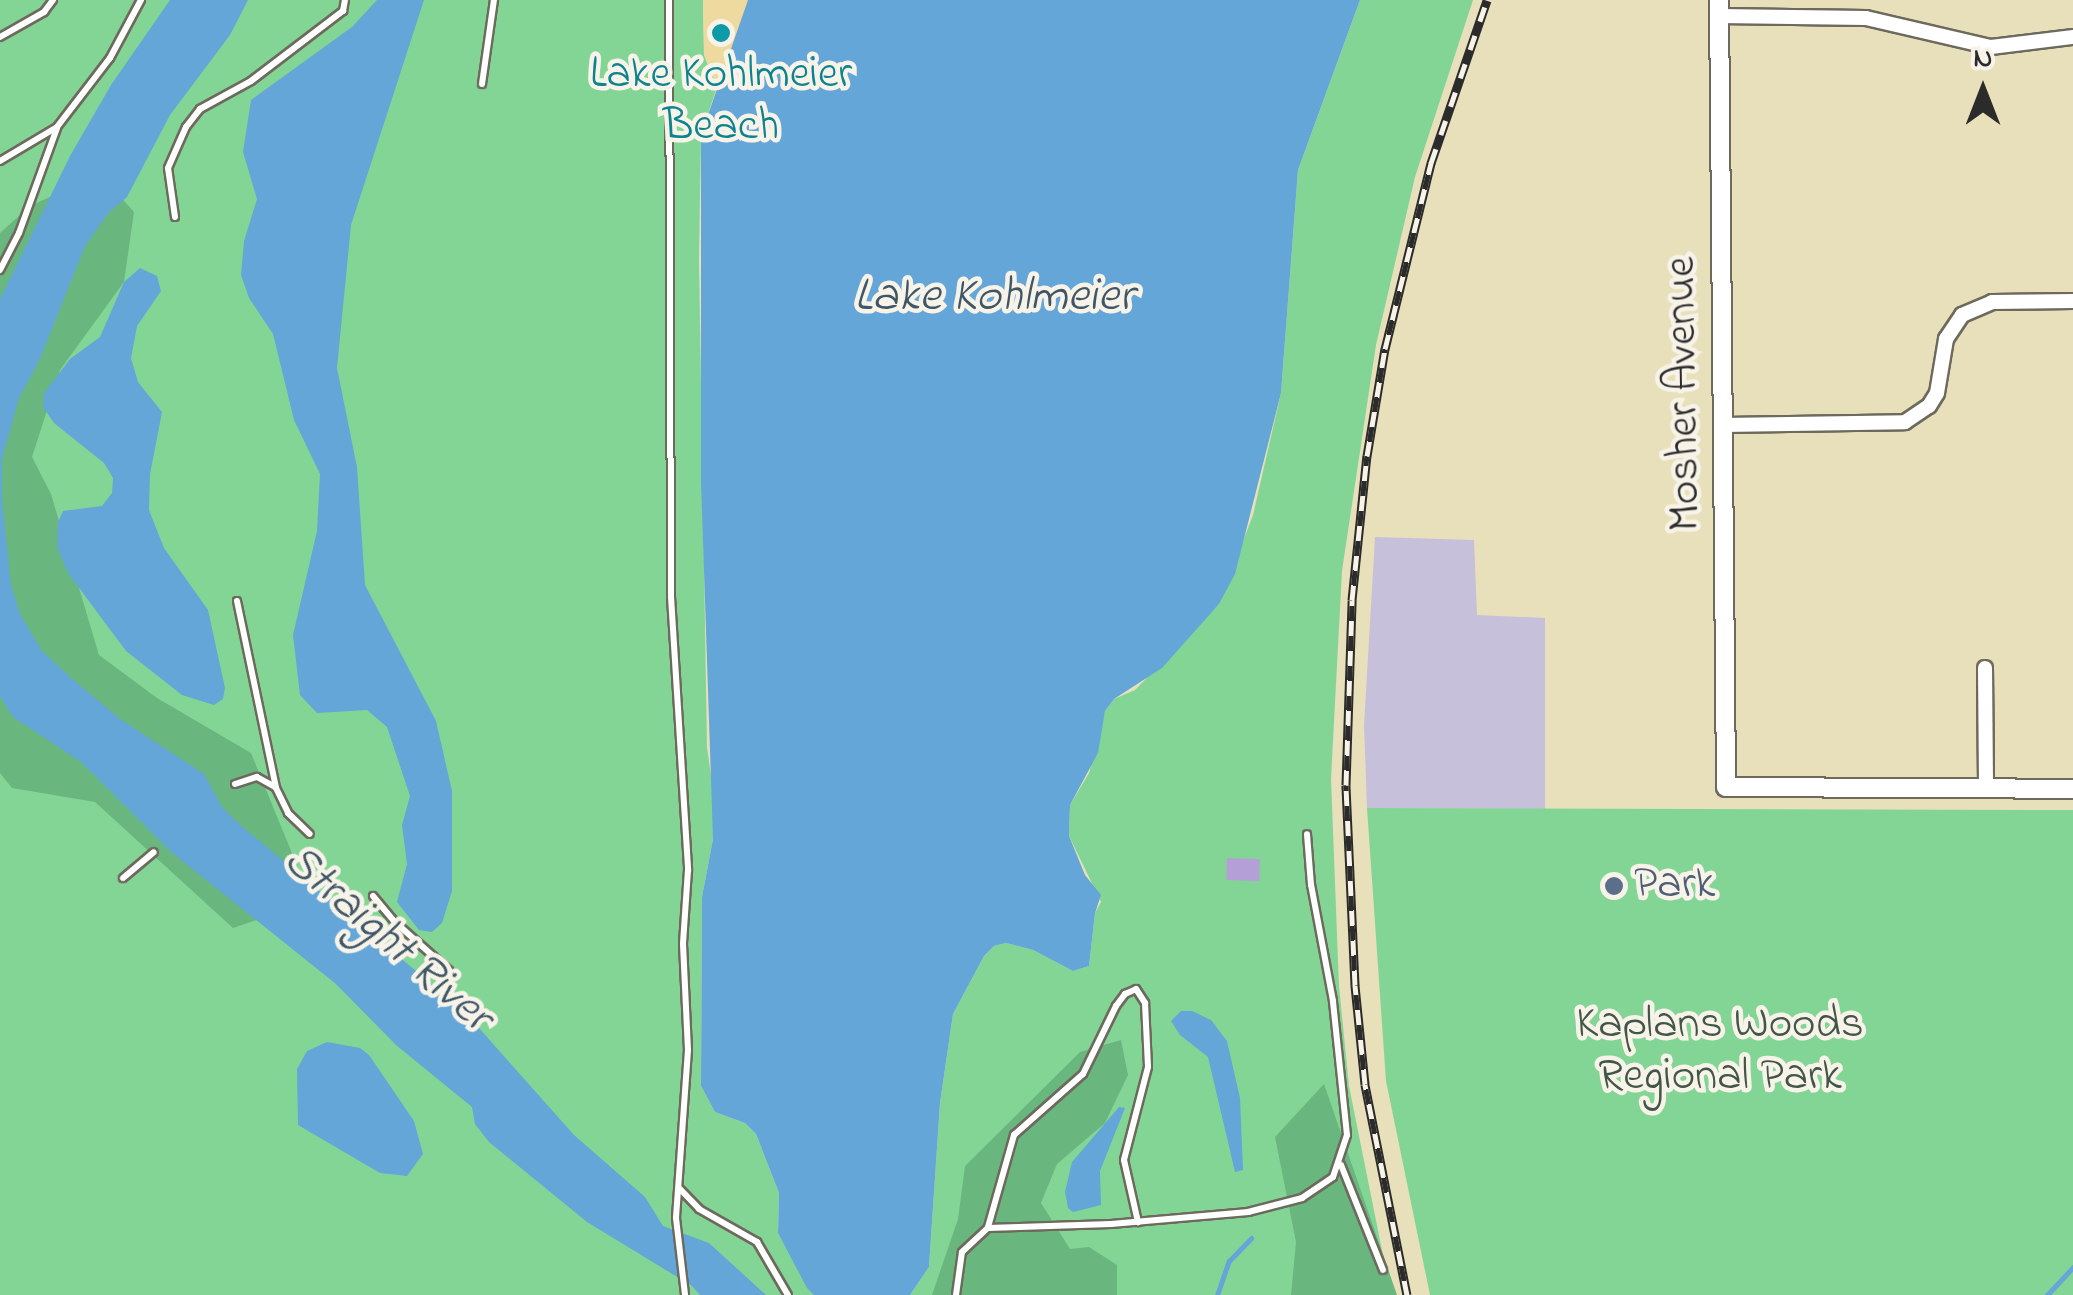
<!DOCTYPE html>
<html>
<head>
<meta charset="utf-8">
<style>
  body { margin:0 }
  #map { position:relative; width:2073px; height:1295px; overflow:hidden; background:#e8e0bb; font-family:"Indie Flower",sans-serif }
  div>[style] { position:absolute }
  [style*='--x'] { left:calc(var(--x)*1px); top:calc(var(--y)*1px); width:calc(var(--w)*1px); rotate:calc(var(--a)*1deg) }
  .industrial>* { inset:0; background:#c6c0da }
  .green>* { inset:0; background:#83d596 }
  .forest>* { inset:0; background:#6ab67f }
  .sand>* { inset:0; background:#eeda9e }
  .water>* { inset:0; background:#63a6d7 }
  .stream>* { height:5px; margin:-2.5px; padding:0 2.5px; transform-origin:2.5px; border-radius:2.5px; background:#63a6d7 }
  .building>* { inset:0; background:#b49fd7; transform-origin:0 0 }
  .roads { filter:drop-shadow(2px 0 #6d6a5d) drop-shadow(-2px 0 #6d6a5d) drop-shadow(0 2px #6d6a5d) drop-shadow(0 -2px #6d6a5d) }
  .service>* { height:6px; margin:-3px; padding:0 3px; transform-origin:3px; border-radius:3px; background:#fff }
  .minor>* { height:14px; margin:-7px; padding:0 7px; transform-origin:7px; border-radius:7px; background:#fff }
  .tertiary>* { height:18px; margin:-9px; padding:0 9px; transform-origin:9px; border-radius:9px; background:#fff }
  .rail>* { height:9px; margin-top:-4.5px; transform-origin:0; background:repeating-linear-gradient(90deg,#f7f3e8 0 15px,#2b2b2b 0 30px); box-sizing:border-box; border-block:2px solid #2b2b2b }
  .dots>* { width:28px; height:28px; translate:-50% -50%; box-sizing:border-box; border:5px solid #f7f3e8; border-radius:50% }
  span { translate:-50% -50%; white-space:nowrap; text-align:center; line-height:1.15; -webkit-text-stroke:9px #f7f3e8; paint-order:stroke }
  .culture-label { font-size:45px; color:#0d838f }
  .street-label { font-size:45px; color:#2b2b2b }
  .service-label { font-size:45px; color:#4e5e75 }
  .left { translate:0 -50%; text-align:left }
  .park-label { font-size:45px; color:#415646 }
  .water-label { font-size:48px; color:#3f5667; font-style:italic }
  .north { position:absolute; left:1933px; top:40px; width:100px; height:100px; -webkit-text-stroke:8px #f7f3e8; paint-order:stroke; rotate:0deg; font-size:28px; font-weight:700; line-height:40px; text-align:center; color:#2b2b2b }
  .north::after { content:''; display:block; margin:auto; width:35px; height:45px; background:#2b2b2b; clip-path:polygon(50% 0,100% 100%,50% 72%,0 100%) }
</style>
</head>
<body>
<div id="map">
  <div class="industrial">
    <i style="clip-path:polygon(1375px 537px,1474px 540px,1477px 615px,1545px 618px,1545px 809px,1367px 808px,1364px 725px)"></i>
  </div>
  <div class="green">
    <i style="clip-path:polygon(0 0,703px 0,704px 55px,717px 87px,701px 135px,699px 260px,707px 747px,713px 790px,713px 839px,702px 897px,701px 1086px,715px 1112px,745px 1123px,756px 1134px,779px 1193px,778px 1233px,814px 1295px,0 1295px)"></i>
    <i style="clip-path:polygon(1360px 0,1473px 0,1415px 177px,1376px 345px,1342px 571px,1331px 779px,1339px 986px,1349px 1086px,1391px 1295px,910px 1295px,929px 1267px,940px 1103px,953px 1014px,984px 956px,994px 946px,1006px 943px,1033px 950px,1073px 971px,1089px 966px,1095px 913px,1101px 902px,1069px 836px,1070px 805px,1089px 773px,1105px 711px,1114px 699px,1135px 690px,1219px 604px,1253px 515px,1281px 393px,1298px 170px)"></i>
    <i style="clip-path:polygon(1367px 808px,2073px 810px,2073px 1295px,1430px 1295px,1386px 1081px)"></i>
  </div>
  <div class="forest">
    <i style="clip-path:polygon(100px 174px,134px 212px,124px 282px,60px 370px,32px 457px,51px 494px,99px 655px,157px 698px,251px 753px,303px 880px,287px 910px,233px 928px,95px 802px,12px 788px,0 773px,0 233px,30px 206px)"></i>
    <i style="clip-path:polygon(1121px 1040px,1128px 1075px,1105px 1123px,1057px 1164px,1041px 1203px,1070px 1249px,1089px 1247px,1117px 1265px,1117px 1295px,932px 1295px,958px 1219px,965px 1166px,1080px 1052px)"></i>
    <i style="clip-path:polygon(1324px 1084px,1397px 1295px,1291px 1295px,1296px 1242px,1275px 1137px)"></i>
  </div>
  <div class="sand">
    <i style="clip-path:polygon(703px 0,748px 0,731px 59px,717px 87px,704px 55px)"></i>
  </div>
  <div class="water">
    <i style="clip-path:polygon(170px 0,248px 0,230px 35px,170px 115px,127px 197px,109px 212px,85px 246px,39px 361px,19px 398px,2px 459px,2px 500px,11px 585px,20px 614px,42px 651px,70px 677px,120px 719px,204px 774px,222px 807px,240px 825px,463px 1010px,574px 1135px,645px 1197px,663px 1226px,709px 1243px,766px 1295px,700px 1295px,692px 1286px,587px 1222px,489px 1142px,475px 1124px,472px 1107px,396px 1045px,336px 984px,170px 851px,81px 762px,13px 717px,0 696px,0 299px,70px 156px,111px 85px)"></i>
    <i style="clip-path:polygon(377px 0,424px 0,351px 225px,337px 368px,357px 467px,365px 585px,436px 721px,452px 791px,452px 891px,442px 923px,432px 932px,419px 930px,397px 902px,407px 864px,402px 825px,410px 796px,387px 727px,367px 710px,317px 713px,300px 695px,293px 635px,317px 531px,320px 474px,294px 420px,273px 334px,249px 298px,241px 275px,244px 241px,257px 199px,243px 152px,251px 100px,352px 27px)"></i>
    <i style="clip-path:polygon(748px 0,1360px 0,1298px 170px,1281px 393px,1235px 574px,1219px 604px,1162px 668px,1114px 699px,1105px 711px,1098px 753px,1070px 805px,1069px 836px,1085px 875px,1101px 895px,1095px 913px,1089px 966px,1073px 971px,1033px 950px,1006px 943px,994px 946px,984px 956px,953px 1014px,940px 1103px,929px 1267px,910px 1295px,814px 1295px,807px 1288px,778px 1233px,779px 1193px,756px 1134px,745px 1123px,715px 1112px,701px 1086px,702px 897px,713px 839px,701px 482px,701px 135px)"></i>
    <i style="clip-path:polygon(140px 268px,157px 276px,161px 291px,137px 326px,131px 358px,138px 382px,162px 412px,150px 474px,149px 510px,164px 548px,208px 610px,225px 688px,223px 699px,214px 705px,182px 695px,126px 651px,68px 573px,57px 547px,58px 522px,63px 511px,102px 506px,112px 493px,113px 478px,104px 463px,54px 423px,43px 407px,44px 393px,70px 359px,100px 337px,124px 282px)"></i>
    <i style="clip-path:polygon(1181px 1011px,1192px 1011px,1211px 1020px,1227px 1041px,1240px 1098px,1243px 1170px,1235px 1172px,1208px 1057px,1180px 1035px,1171px 1021px)"></i>
    <i style="clip-path:polygon(327px 1042px,360px 1048px,369px 1055px,414px 1121px,423px 1154px,407px 1176px,380px 1173px,298px 1125px,297px 1069px,307px 1051px)"></i>
    <i style="clip-path:polygon(1119px 1107px,1125px 1108px,1100px 1171px,1101px 1205px,1073px 1212px,1068px 1208px,1065px 1192px,1072px 1162px)"></i>
  </div>
  <div class="stream">
    <i style="--x:1217;--y:1295;--w:36;--a:-71"></i>
    <i style="--x:1229;--y:1261;--w:32;--a:-46"></i>
    <i style="--x:2047;--y:1295;--w:38;--a:-47"></i>
  </div>
  <div class="building">
    <i style="left:1227px;top:858px;width:33px;height:22px;rotate:2deg"></i>
  </div>
  <div class="roads">
    <div class="service">
      <i style="--x:669;--y:0;--w:597;--a:89.81"></i>
      <i style="--x:671;--y:597;--w:274;--a:86.4"></i>
      <i style="--x:688;--y:870;--w:74;--a:93.9"></i>
      <i style="--x:683;--y:944;--w:106;--a:87.3"></i>
      <i style="--x:688;--y:1050;--w:168;--a:94.1"></i>
      <i style="--x:676;--y:1218;--w:78;--a:83.3"></i>
      <i style="--x:0;--y:37;--w:51;--a:-29.6"></i>
      <i style="--x:44;--y:12;--w:15;--a:-53"></i>
      <i style="--x:482;--y:84;--w:85;--a:-81.9"></i>
      <i style="--x:0;--y:161;--w:66;--a:-30.8"></i>
      <i style="--x:57;--y:127;--w:87;--a:-52.5"></i>
      <i style="--x:110;--y:58;--w:66;--a:-61.9"></i>
      <i style="--x:175;--y:217;--w:49;--a:-98.1"></i>
      <i style="--x:168;--y:168;--w:45;--a:-66.3"></i>
      <i style="--x:186;--y:127;--w:23;--a:-52"></i>
      <i style="--x:200;--y:109;--w:58;--a:-28.8"></i>
      <i style="--x:251;--y:81;--w:116;--a:-37.3"></i>
      <i style="--x:343;--y:11;--w:11;--a:-80"></i>
      <i style="--x:0;--y:270;--w:42;--a:-62.8"></i>
      <i style="--x:19;--y:233;--w:112;--a:-70.1"></i>
      <i style="--x:237;--y:601;--w:191;--a:78.2"></i>
      <i style="--x:276;--y:788;--w:28;--a:64"></i>
      <i style="--x:288;--y:813;--w:30;--a:44"></i>
      <i style="--x:235;--y:784;--w:23;--a:-18"></i>
      <i style="--x:257;--y:777;--w:21;--a:29"></i>
      <i style="--x:123;--y:878;--w:40;--a:-40"></i>
      <i style="--x:373;--y:896;--w:35;--a:50"></i>
      <i style="--x:396;--y:923;--w:71;--a:41.6"></i>
      <i style="--x:1341;--y:1165;--w:113;--a:68.2"></i>
      <i style="--x:680;--y:1189;--w:28;--a:46"></i>
      <i style="--x:699;--y:1209;--w:67;--a:29.6"></i>
      <i style="--x:757;--y:1242;--w:61;--a:59.7"></i>
      <i style="--x:988;--y:1227;--w:96;--a:-74.2"></i>
      <i style="--x:1014;--y:1135;--w:92;--a:-41.5"></i>
      <i style="--x:1083;--y:1074;--w:76;--a:-64.1"></i>
      <i style="--x:1116;--y:1006;--w:15;--a:-53"></i>
      <i style="--x:1125;--y:994;--w:12;--a:-24"></i>
      <i style="--x:1136;--y:989;--w:17;--a:57"></i>
      <i style="--x:1145;--y:1003;--w:64;--a:87.3"></i>
      <i style="--x:1148;--y:1067;--w:96;--a:104.5"></i>
      <i style="--x:1124;--y:1160;--w:64;--a:77.3"></i>
      <i style="--x:956;--y:1295;--w:43;--a:-82.1"></i>
      <i style="--x:962;--y:1252;--w:35;--a:-43"></i>
      <i style="--x:988;--y:1228;--w:123;--a:-1.9"></i>
      <i style="--x:1111;--y:1224;--w:138;--a:-5"></i>
      <i style="--x:1248;--y:1212;--w:56;--a:-14.5"></i>
      <i style="--x:1302;--y:1198;--w:37;--a:-34"></i>
      <i style="--x:1333;--y:1177;--w:44;--a:-71.6"></i>
      <i style="--x:1347;--y:1135;--w:135;--a:-96"></i>
      <i style="--x:1333;--y:1001;--w:118;--a:-100.7"></i>
      <i style="--x:1311;--y:885;--w:51;--a:-94.5"></i>
    </div>
    <div class="minor">
      <i style="--x:1719;--y:16;--w:147;--a:0.8"></i>
      <i style="--x:1866;--y:18;--w:128;--a:13.1"></i>
      <i style="--x:1991;--y:47;--w:83;--a:-7"></i>
      <i style="--x:1723;--y:425;--w:182;--a:-0.9"></i>
      <i style="--x:1905;--y:422;--w:29;--a:-34"></i>
      <i style="--x:1929;--y:406;--w:15;--a:-58"></i>
      <i style="--x:1937;--y:393;--w:55;--a:-80.5"></i>
      <i style="--x:1946;--y:339;--w:29;--a:-56"></i>
      <i style="--x:1962;--y:315;--w:33;--a:-23"></i>
      <i style="--x:1992;--y:302;--w:81;--a:-0.7"></i>
      <i style="--x:1985;--y:668;--w:120;--a:89.5"></i>
    </div>
    <div class="tertiary">
      <i style="--x:1719;--y:0;--w:787;--a:89.49"></i>
      <i style="--x:1726;--y:787;--w:347;--a:0.3"></i>
    </div>
  </div>
  <div class="rail">
    <i style="--x:1407;--y:1295;--w:215;--a:-101.3"></i>
    <i style="--x:1365;--y:1084;--w:100;--a:-95.8"></i>
    <i style="--x:1355;--y:985;--w:200;--a:-92.6"></i>
    <i style="--x:1346;--y:785;--w:185;--a:-88.1"></i>
    <i style="--x:1352;--y:600;--w:145;--a:-84.1"></i>
    <i style="--x:1367;--y:456;--w:109;--a:-80.5"></i>
    <i style="--x:1385;--y:349;--w:192;--a:-76.1"></i>
    <i style="--x:1431;--y:163;--w:172;--a:-71"></i>
  </div>
  <div class="dots">
    <i style="left:721px;top:33px;background:#0f9aa8"></i>
    <i style="left:1614px;top:886px;background:#5c6f8a"></i>
  </div>
  <div class="culture-label">
    <span style="left:721px;top:102px">Lake Kohlmeier<br>Beach</span>
  </div>
  <div class="street-label">
    <span style="left:1685px;top:394px;rotate:-91deg">Mosher Avenue</span>
  </div>
  <div class="service-label">
    <span class="left" style="left:1634px;top:886px">Park</span>
  </div>
  <div class="park-label">
    <span style="left:1720px;top:1052px">Kaplans Woods<br>Regional Park</span>
  </div>
  <div class="water-label">
    <span style="left:994px;top:298px">Lake Kohlmeier</span>
    <span style="left:387px;top:939px;rotate:41deg">Straight River</span>
  </div>
  <div class="north">N</div>
</div>
</body>
</html>
